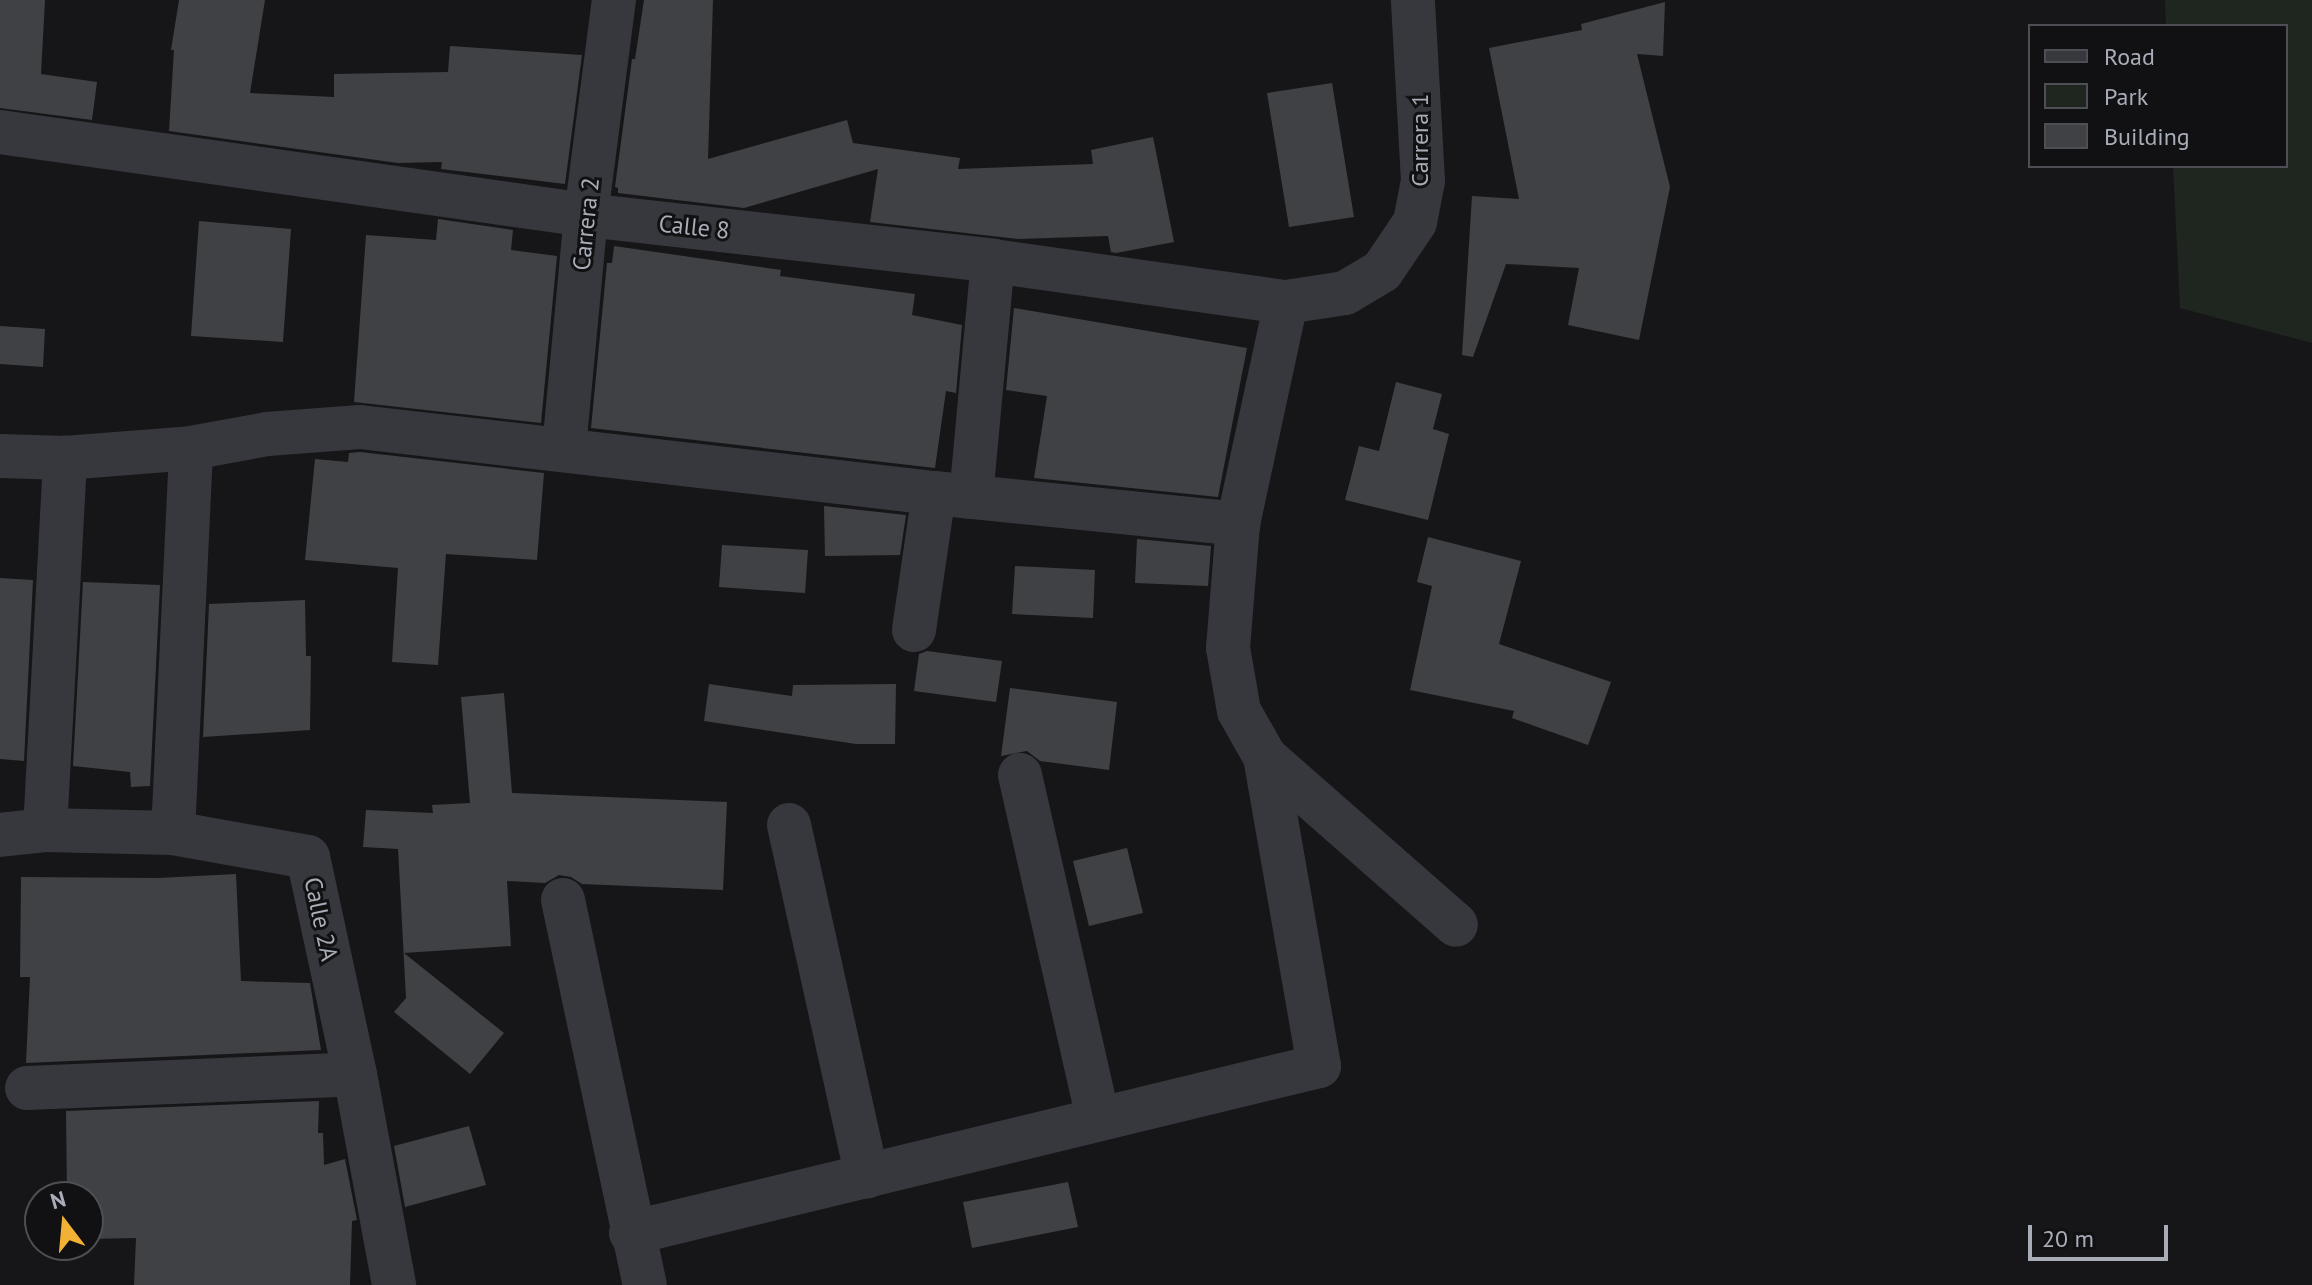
<!DOCTYPE html>
<html>
<head>
<meta charset="utf-8">
<style>
	body { margin:0 }
	#map { position:relative; width:2312px; height:1285px; overflow:hidden; background:#161618; font-family:"PT Sans",sans-serif }
	div>[style] { position:absolute }
	.green>* { inset:0; background:#1e261f }
	.building>* { inset:0; background:#404145 }
	.street>* { height:44px; margin:-22px; padding:0 22px; transform-origin:22px; border-radius:22px; background:#37383d }
	span { translate:-50% -50%; white-space:nowrap; text-align:center; line-height:1.15; -webkit-text-stroke:6px #111113; paint-order:stroke }
	.street-label { font-size:24px; color:#a8adb8 }
	.legend { position:absolute; left:2028px; top:24px; width:260px; height:144px; box-sizing:border-box; background:#111113; border:2px solid #4d4f55; margin:0; padding:10px 14px; list-style:none; font-size:24px; color:#a8adb8 }
	.legend li { display:flex; align-items:center; gap:16px; height:40px }
	.legend b { width:40px; border:2px solid #4d4f55 }
	.north { position:absolute; left:24px; top:1181px; width:80px; height:80px; box-sizing:border-box; background:#111113; border:2px solid #4d4f55; border-radius:50%; rotate:344deg; font-size:22px; font-weight:700; line-height:32px; text-align:center; color:#a8adb8 }
	.north::after { content:''; display:block; margin:auto; width:28px; height:36px; background:#f2b134; clip-path:polygon(50% 0,100% 100%,50% 72%,0 100%) }
	.scale { position:absolute; left:2028px; top:1225px; width:140px; height:36px; box-sizing:border-box; border:4px solid #a8adb8; border-top:0; padding-left:10px; font-size:24px; line-height:28px; white-space:nowrap; color:#a8adb8; -webkit-text-stroke:6px #111113; paint-order:stroke }
</style>
</head>
<body>
<div id="map">
	<div class="green">
		<div style="clip-path:polygon(2165px 0,2312px 0,2312px 343px,2180px 308px,2173px 166px,2286px 166px,2286px 26px,2166px 26px)"></div>
	</div>
	<div class="building">
		<div style="clip-path:polygon(0 0,45px 0,41px 74px,97px 82px,92px 120px,0 108px)"></div>
		<div style="clip-path:polygon(179px 0,265px 0,250px 93px,334px 97px,334px 74px,448px 72px,450px 46px,582px 55px,565px 184px,441px 169px,442px 162px,398px 163px,169px 131px,174px 50px,171px 50px)"></div>
		<div style="clip-path:polygon(644px 0,713px 0,708px 159px,847px 120px,853px 143px,960px 158px,958px 169px,1093px 164px,1091px 150px,1153px 137px,1174px 242px,1116px 253px,1111px 252px,1108px 236px,1019px 239px,870px 222px,878px 169px,744px 208px,618px 193px,618px 188px,615px 187px,632px 59px,635px 59px)"></div>
		<div style="clip-path:polygon(1665px 2px,1663px 56px,1637px 54px,1670px 187px,1639px 340px,1568px 325px,1579px 268px,1506px 264px,1473px 357px,1462px 355px,1472px 196px,1519px 199px,1489px 48px,1582px 30px,1581px 24px)"></div>
		<div style="clip-path:polygon(1332px 83px,1354px 217px,1289px 227px,1267px 93px)"></div>
		<div style="clip-path:polygon(438px 219px,513px 230px,511px 250px,557px 256px,541px 423px,354px 402px,366px 235px,436px 240px)"></div>
		<div style="clip-path:polygon(199px 221px,291px 229px,283px 342px,191px 336px)"></div>
		<div style="clip-path:polygon(614px 246px,781px 270px,780px 276px,915px 294px,912px 315px,962px 325px,956px 393px,946px 391px,935px 468px,591px 428px,607px 263px,612px 263px)"></div>
		<div style="clip-path:polygon(1014px 308px,1247px 348px,1218px 497px,1034px 478px,1047px 396px,1006px 390px)"></div>
		<div style="clip-path:polygon(0 326px,45px 329px,43px 367px,0 364px)"></div>
		<div style="clip-path:polygon(1396px 382px,1442px 394px,1433px 429px,1449px 434px,1428px 520px,1345px 500px,1359px 446px,1379px 451px)"></div>
		<div style="clip-path:polygon(360px 452px,544px 473px,537px 560px,446px 554px,438px 665px,392px 662px,398px 568px,305px 560px,315px 459px,348px 462px,349px 453px)"></div>
		<div style="clip-path:polygon(824px 506px,906px 515px,900px 555px,825px 556px)"></div>
		<div style="clip-path:polygon(1428px 537px,1521px 561px,1499px 644px,1611px 682px,1588px 745px,1512px 718px,1514px 711px,1410px 690px,1432px 586px,1417px 582px)"></div>
		<div style="clip-path:polygon(1137px 539px,1211px 546px,1208px 586px,1135px 583px)"></div>
		<div style="clip-path:polygon(722px 545px,808px 550px,805px 593px,719px 587px)"></div>
		<div style="clip-path:polygon(1015px 566px,1095px 570px,1093px 618px,1012px 614px)"></div>
		<div style="clip-path:polygon(0 578px,33px 580px,24px 761px,0 759px)"></div>
		<div style="clip-path:polygon(83px 582px,160px 585px,150px 786px,131px 787px,130px 772px,73px 766px)"></div>
		<div style="clip-path:polygon(305px 600px,306px 656px,311px 656px,310px 730px,203px 737px,209px 604px)"></div>
		<div style="clip-path:polygon(927px 651px,1002px 661px,996px 702px,914px 691px,919px 654px)"></div>
		<div style="clip-path:polygon(709px 684px,792px 696px,793px 685px,896px 684px,895px 744px,856px 744px,704px 721px)"></div>
		<div style="clip-path:polygon(1010px 688px,1117px 702px,1109px 770px,1040px 761px,1027px 751px,1001px 756px)"></div>
		<div style="clip-path:polygon(504px 693px,512px 793px,727px 802px,723px 890px,582px 884px,571px 877px,559px 875px,545px 883px,507px 881px,511px 946px,404px 953px,504px 1033px,470px 1074px,394px 1012px,406px 998px,398px 849px,363px 847px,366px 810px,433px 813px,432px 805px,470px 803px,461px 697px)"></div>
		<div style="clip-path:polygon(1127px 848px,1143px 913px,1089px 926px,1073px 861px)"></div>
		<div style="clip-path:polygon(236px 874px,241px 981px,310px 983px,321px 1050px,26px 1063px,30px 977px,20px 977px,21px 877px,158px 878px)"></div>
		<div style="clip-path:polygon(319px 1101px,318px 1133px,323px 1133px,324px 1165px,345px 1159px,357px 1220px,352px 1221px,350px 1285px,134px 1285px,136px 1238px,88px 1239px,88px 1197px,67px 1197px,66px 1111px)"></div>
		<div style="clip-path:polygon(469px 1126px,486px 1185px,405px 1207px,394px 1146px)"></div>
		<div style="clip-path:polygon(1068px 1182px,1078px 1227px,972px 1248px,963px 1202px)"></div>
	</div>
	<div class="street">
		<div style="left:0;top:132px;width:592px;rotate:8.06deg"></div>
		<div style="left:586px;top:215px;width:410px;rotate:6.4deg"></div>
		<div style="left:993px;top:261px;width:296px;rotate:8deg"></div>
		<div style="left:1286px;top:302px;width:60px;rotate:-8.7deg"></div>
		<div style="left:1345px;top:293px;width:43px;rotate:-30.7deg"></div>
		<div style="left:1382px;top:271px;width:59px;rotate:-56deg"></div>
		<div style="left:1415px;top:222px;width:42px;rotate:-79deg"></div>
		<div style="left:1423px;top:181px;width:181px;rotate:-93.2deg"></div>
		<div style="left:1286px;top:302px;width:227px;rotate:102.2deg"></div>
		<div style="left:1238px;top:524px;width:124px;rotate:94.6deg"></div>
		<div style="left:1228px;top:648px;width:64px;rotate:80.1deg"></div>
		<div style="left:1239px;top:711px;width:53px;rotate:60.5deg"></div>
		<div style="left:1265px;top:757px;width:254px;rotate:41.3deg"></div>
		<div style="left:564px;top:448px;width:234px;rotate:-84.6deg"></div>
		<div style="left:586px;top:215px;width:217px;rotate:-82.6deg"></div>
		<div style="left:0;top:456px;width:65px;rotate:1.8deg"></div>
		<div style="left:65px;top:458px;width:126px;rotate:-4.5deg"></div>
		<div style="left:191px;top:448px;width:77px;rotate:-10.4deg"></div>
		<div style="left:267px;top:434px;width:93px;rotate:-4.3deg"></div>
		<div style="left:360px;top:427px;width:578px;rotate:6.56deg"></div>
		<div style="left:934px;top:493px;width:306px;rotate:5.8deg"></div>
		<div style="left:971px;top:497px;width:237px;rotate:-84.7deg"></div>
		<div style="left:914px;top:630px;width:138px;rotate:-81.7deg"></div>
		<div style="left:1020px;top:775px;width:353px;rotate:77.2deg"></div>
		<div style="left:789px;top:825px;width:360px;rotate:77.5deg"></div>
		<div style="left:45px;top:830px;width:373px;rotate:-86.9deg"></div>
		<div style="left:173px;top:833px;width:385px;rotate:-87.3deg"></div>
		<div style="left:0;top:835px;width:45px;rotate:-6.3deg"></div>
		<div style="left:45px;top:830px;width:128px;rotate:1.3deg"></div>
		<div style="left:173px;top:833px;width:137px;rotate:10.1deg"></div>
		<div style="left:308px;top:857px;width:222px;rotate:77.8deg"></div>
		<div style="left:355px;top:1074px;width:215px;rotate:79.5deg"></div>
		<div style="left:563px;top:900px;width:394px;rotate:78deg"></div>
		<div style="left:27px;top:1088px;width:328px;rotate:-2.4deg"></div>
		<div style="left:631px;top:1233px;width:708px;rotate:-13.64deg"></div>
		<div style="left:1319px;top:1066px;width:314px;rotate:-99.9deg"></div>
	</div>
	<div class="street-label">
		<span style="left:1420px;top:140px;rotate:-90deg">Carrera 1</span>
		<span style="left:586px;top:224px;rotate:-84deg">Carrera 2</span>
		<span style="left:694px;top:227px;rotate:6deg">Calle 8</span>
		<span style="left:321px;top:919px;rotate:78deg">Calle 2A</span>
	</div>
	<ul class="legend">
	<li><b style="height:10px;background:#37383d"></b>Road</li>
	<li><b style="height:22px;background:#1e261f"></b>Park</li>
	<li><b style="height:22px;background:#404145"></b>Building</li>
	</ul>
	<div class="north">N</div>
	<div class="scale">20 m</div>
</div>
</body>
</html>
